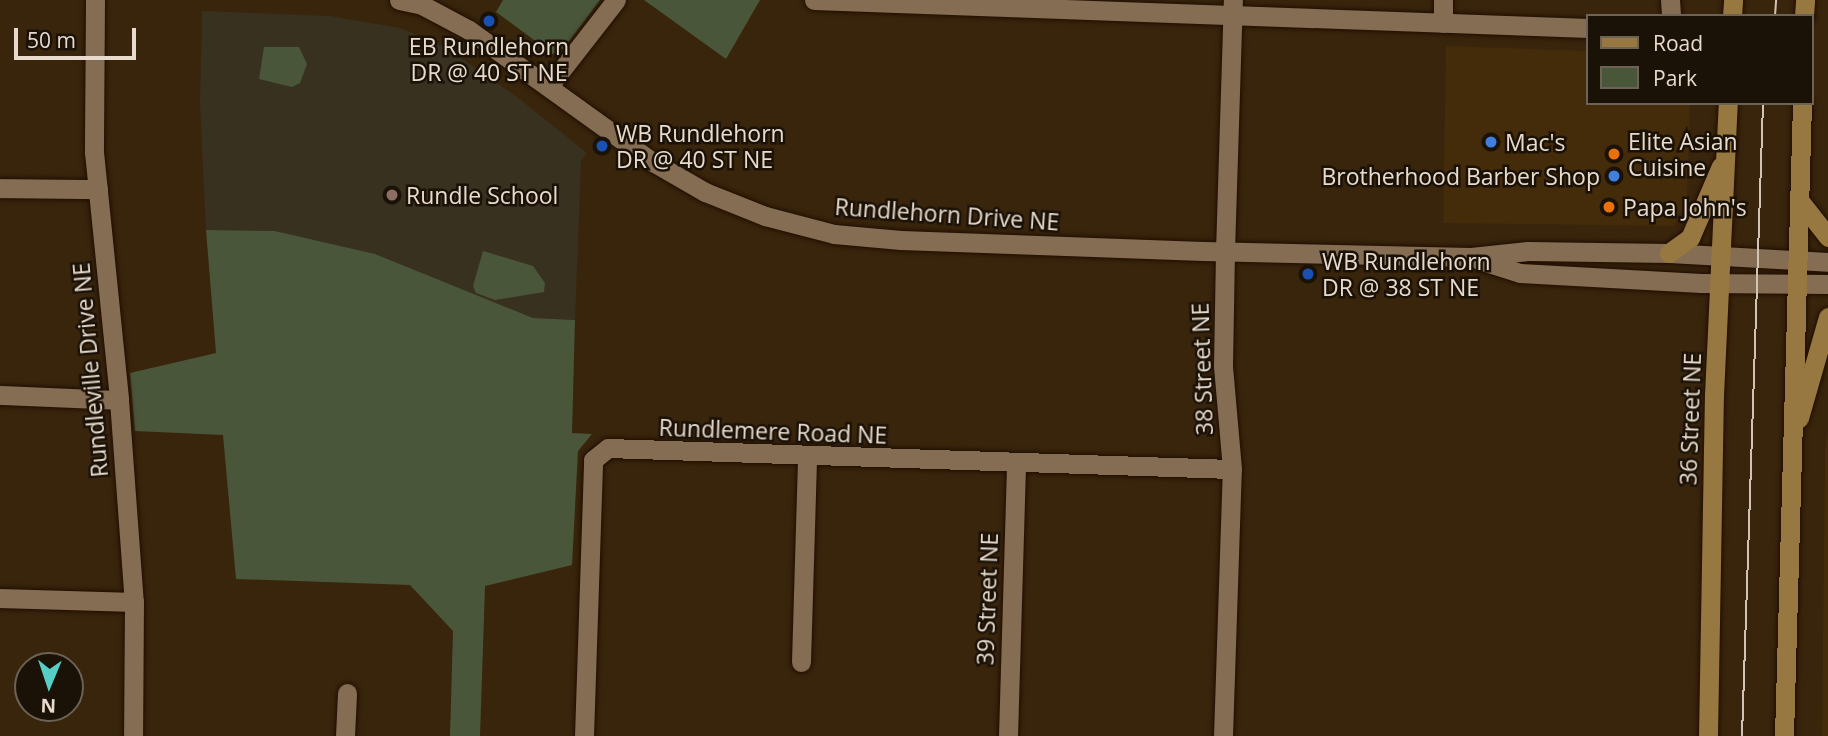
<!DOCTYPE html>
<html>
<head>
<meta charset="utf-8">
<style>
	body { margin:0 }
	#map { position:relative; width:1828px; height:736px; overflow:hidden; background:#39250c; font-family:"Open Sans",sans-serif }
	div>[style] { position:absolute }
	.built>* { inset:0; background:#442b0a }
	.education>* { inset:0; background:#383120 }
	.green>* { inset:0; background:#4a563a }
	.roads { filter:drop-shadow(0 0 2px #200e00) drop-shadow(0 0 2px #200e00) }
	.minor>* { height:19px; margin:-9.5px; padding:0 9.5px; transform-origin:9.5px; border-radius:9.5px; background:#856d53 }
	.tertiary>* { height:19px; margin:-9.5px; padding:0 9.5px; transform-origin:9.5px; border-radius:9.5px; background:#856d53 }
	.secondary>* { height:19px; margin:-9.5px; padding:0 9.5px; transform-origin:9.5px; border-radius:9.5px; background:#987841 }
	.tram>* { height:2px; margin:-1px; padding:0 1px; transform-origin:1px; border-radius:1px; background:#d2c4b4 }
	.dots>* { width:19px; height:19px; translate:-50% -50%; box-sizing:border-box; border:4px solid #1a1107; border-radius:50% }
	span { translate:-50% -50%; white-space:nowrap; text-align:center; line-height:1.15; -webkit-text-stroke:5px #1a1107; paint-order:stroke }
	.poi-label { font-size:23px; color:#e8dbcd }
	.left { translate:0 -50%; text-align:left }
	.right { translate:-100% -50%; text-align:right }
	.street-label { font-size:23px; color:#e8dbcd }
	.legend { position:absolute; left:1586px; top:14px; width:228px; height:91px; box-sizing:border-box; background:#1a1107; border:2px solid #6c6256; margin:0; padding:9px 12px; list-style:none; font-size:21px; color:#e8dbcd }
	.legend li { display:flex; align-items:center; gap:14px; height:35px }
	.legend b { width:35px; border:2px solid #6c6256 }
	.north { position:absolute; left:14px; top:652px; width:70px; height:70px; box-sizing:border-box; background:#1a1107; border:2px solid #6c6256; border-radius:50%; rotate:182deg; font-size:19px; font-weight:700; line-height:28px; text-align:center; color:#e8dbcd }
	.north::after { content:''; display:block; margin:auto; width:24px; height:32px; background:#55cec5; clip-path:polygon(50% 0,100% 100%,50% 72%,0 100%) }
	.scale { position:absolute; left:14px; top:28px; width:122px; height:32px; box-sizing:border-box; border:4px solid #e8dbcd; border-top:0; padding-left:9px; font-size:21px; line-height:24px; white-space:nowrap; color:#e8dbcd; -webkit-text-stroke:5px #1a1107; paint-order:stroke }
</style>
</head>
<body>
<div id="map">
	<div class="built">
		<div style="clip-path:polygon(1446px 46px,1588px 51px,1588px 103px,1690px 103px,1687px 199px,1674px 226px,1443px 223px)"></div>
		<div style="clip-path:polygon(1828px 430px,1828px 736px,1822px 736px,1825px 450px)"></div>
	</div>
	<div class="education">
		<div style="clip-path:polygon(202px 11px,330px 16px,400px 28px,445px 47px,517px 97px,587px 153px,581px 161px,575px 320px,533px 318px,375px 254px,275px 231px,206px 230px,200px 104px)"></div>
	</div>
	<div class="green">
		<div style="clip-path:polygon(503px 0,600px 0,564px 48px,553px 54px,496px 12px)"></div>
		<div style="clip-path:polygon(644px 0,760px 0,726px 59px)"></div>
		<div style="clip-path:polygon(264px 47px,299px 47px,307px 64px,300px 83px,292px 87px,259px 79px)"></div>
		<div style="clip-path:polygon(206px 230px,275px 231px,375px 254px,533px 318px,575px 320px,572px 433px,592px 434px,578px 451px,572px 565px,485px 586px,480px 736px,450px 736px,453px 631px,410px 585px,236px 579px,223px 435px,135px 431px,130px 373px,216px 353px)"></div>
		<div style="clip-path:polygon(483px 251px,533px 266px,545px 283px,544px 292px,495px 300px,476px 293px,473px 286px)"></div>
	</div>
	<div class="roads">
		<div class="minor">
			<div style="left:95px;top:0;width:152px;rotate:90.4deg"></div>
			<div style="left:94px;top:152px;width:249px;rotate:84.2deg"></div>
			<div style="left:119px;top:400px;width:203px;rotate:85.8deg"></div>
			<div style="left:134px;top:602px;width:134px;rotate:90.4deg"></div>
			<div style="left:814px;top:0;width:775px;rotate:2.07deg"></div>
			<div style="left:1670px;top:0;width:16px;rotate:86deg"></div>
			<div style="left:1443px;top:23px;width:23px;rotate:-90deg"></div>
			<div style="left:549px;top:86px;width:109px;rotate:-52.1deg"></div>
			<div style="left:0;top:188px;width:98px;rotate:0.6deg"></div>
			<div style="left:1225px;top:251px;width:251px;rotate:-88.2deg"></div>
			<div style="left:0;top:395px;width:119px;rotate:2.4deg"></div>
			<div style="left:0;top:598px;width:134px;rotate:1.7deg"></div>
			<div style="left:801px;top:662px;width:205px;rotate:-88.3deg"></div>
			<div style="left:345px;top:736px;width:43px;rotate:-87.3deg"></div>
			<div style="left:584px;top:736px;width:276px;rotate:-88.1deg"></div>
			<div style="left:593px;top:460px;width:19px;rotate:-39deg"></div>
			<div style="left:608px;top:448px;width:624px;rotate:1.93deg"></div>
			<div style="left:1008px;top:736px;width:272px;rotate:-88.3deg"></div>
		</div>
		<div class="tertiary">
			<div style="left:399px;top:0;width:24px;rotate:12deg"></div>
			<div style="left:422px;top:5px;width:53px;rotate:28deg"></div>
			<div style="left:469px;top:30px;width:226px;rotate:35.7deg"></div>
			<div style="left:653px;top:162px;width:60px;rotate:30deg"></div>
			<div style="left:705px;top:192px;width:65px;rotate:21.8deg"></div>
			<div style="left:765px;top:216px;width:71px;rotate:14.6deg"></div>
			<div style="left:834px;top:234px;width:67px;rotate:5.1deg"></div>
			<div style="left:901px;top:240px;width:302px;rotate:2.1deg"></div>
			<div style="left:1203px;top:251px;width:268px;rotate:1.3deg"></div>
			<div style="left:1471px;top:257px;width:57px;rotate:-6deg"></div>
			<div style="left:1528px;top:251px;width:141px;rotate:0.8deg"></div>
			<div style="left:1669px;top:253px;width:159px;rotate:3.2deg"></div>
			<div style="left:1479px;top:260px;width:43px;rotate:17.6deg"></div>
			<div style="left:1520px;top:273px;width:181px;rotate:3.2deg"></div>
			<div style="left:1701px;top:283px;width:127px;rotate:0.5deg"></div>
			<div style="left:1223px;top:736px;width:267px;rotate:-88.1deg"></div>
			<div style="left:1232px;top:469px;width:103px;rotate:-95deg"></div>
			<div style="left:1223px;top:366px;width:115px;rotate:-89deg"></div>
		</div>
		<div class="secondary">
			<div style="left:1732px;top:16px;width:16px;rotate:-86deg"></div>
			<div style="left:1804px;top:16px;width:16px;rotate:-86deg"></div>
			<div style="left:1799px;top:200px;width:47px;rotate:51.9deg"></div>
			<div style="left:1669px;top:253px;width:26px;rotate:-36deg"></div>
			<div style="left:1690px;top:238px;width:78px;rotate:-66.7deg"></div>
			<div style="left:1799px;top:418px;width:105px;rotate:-74deg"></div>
			<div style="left:1708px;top:736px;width:341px;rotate:-89deg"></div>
			<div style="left:1714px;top:395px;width:292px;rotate:-87.3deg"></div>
			<div style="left:1784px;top:736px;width:633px;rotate:-88.37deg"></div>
		</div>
	</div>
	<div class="tram">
		<div style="left:1775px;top:16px;width:16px;rotate:-86deg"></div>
		<div style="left:1742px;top:736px;width:633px;rotate:-88.1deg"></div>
	</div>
	<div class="dots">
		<div style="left:489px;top:21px;background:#1a4fb4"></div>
		<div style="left:1491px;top:142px;background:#3f7fe0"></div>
		<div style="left:602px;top:146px;background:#1a4fb4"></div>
		<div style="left:1614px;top:154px;background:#e8710a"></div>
		<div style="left:1614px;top:176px;background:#3f7fe0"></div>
		<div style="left:392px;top:195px;background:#8d6e63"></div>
		<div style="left:1609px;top:207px;background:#e8710a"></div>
		<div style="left:1308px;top:274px;background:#1a4fb4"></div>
	</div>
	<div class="poi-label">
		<span style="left:489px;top:59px">EB Rundlehorn<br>DR @ 40 ST NE</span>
		<span class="left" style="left:616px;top:146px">WB Rundlehorn<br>DR @ 40 ST NE</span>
		<span class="left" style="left:1628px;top:154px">Elite Asian<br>Cuisine</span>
		<span class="left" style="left:1505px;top:142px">Mac's</span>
		<span class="right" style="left:1600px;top:176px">Brotherhood Barber Shop</span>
		<span class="left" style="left:406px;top:195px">Rundle School</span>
		<span class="left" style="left:1623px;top:207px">Papa John's</span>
		<span class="left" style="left:1322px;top:274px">WB Rundlehorn<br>DR @ 38 ST NE</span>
	</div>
	<div class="street-label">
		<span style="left:947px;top:214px;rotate:4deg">Rundlehorn Drive NE</span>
		<span style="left:1202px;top:369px;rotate:-92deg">38 Street NE</span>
		<span style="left:90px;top:370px;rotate:-95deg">Rundleville Drive NE</span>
		<span style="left:1690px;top:419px;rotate:-88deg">36 Street NE</span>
		<span style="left:773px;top:431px;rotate:2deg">Rundlemere Road NE</span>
		<span style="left:987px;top:599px;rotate:-88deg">39 Street NE</span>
	</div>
	<ul class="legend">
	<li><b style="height:9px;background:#987841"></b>Road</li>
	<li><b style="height:19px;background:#4a563a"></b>Park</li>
	</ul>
	<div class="north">N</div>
	<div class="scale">50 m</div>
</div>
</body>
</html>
